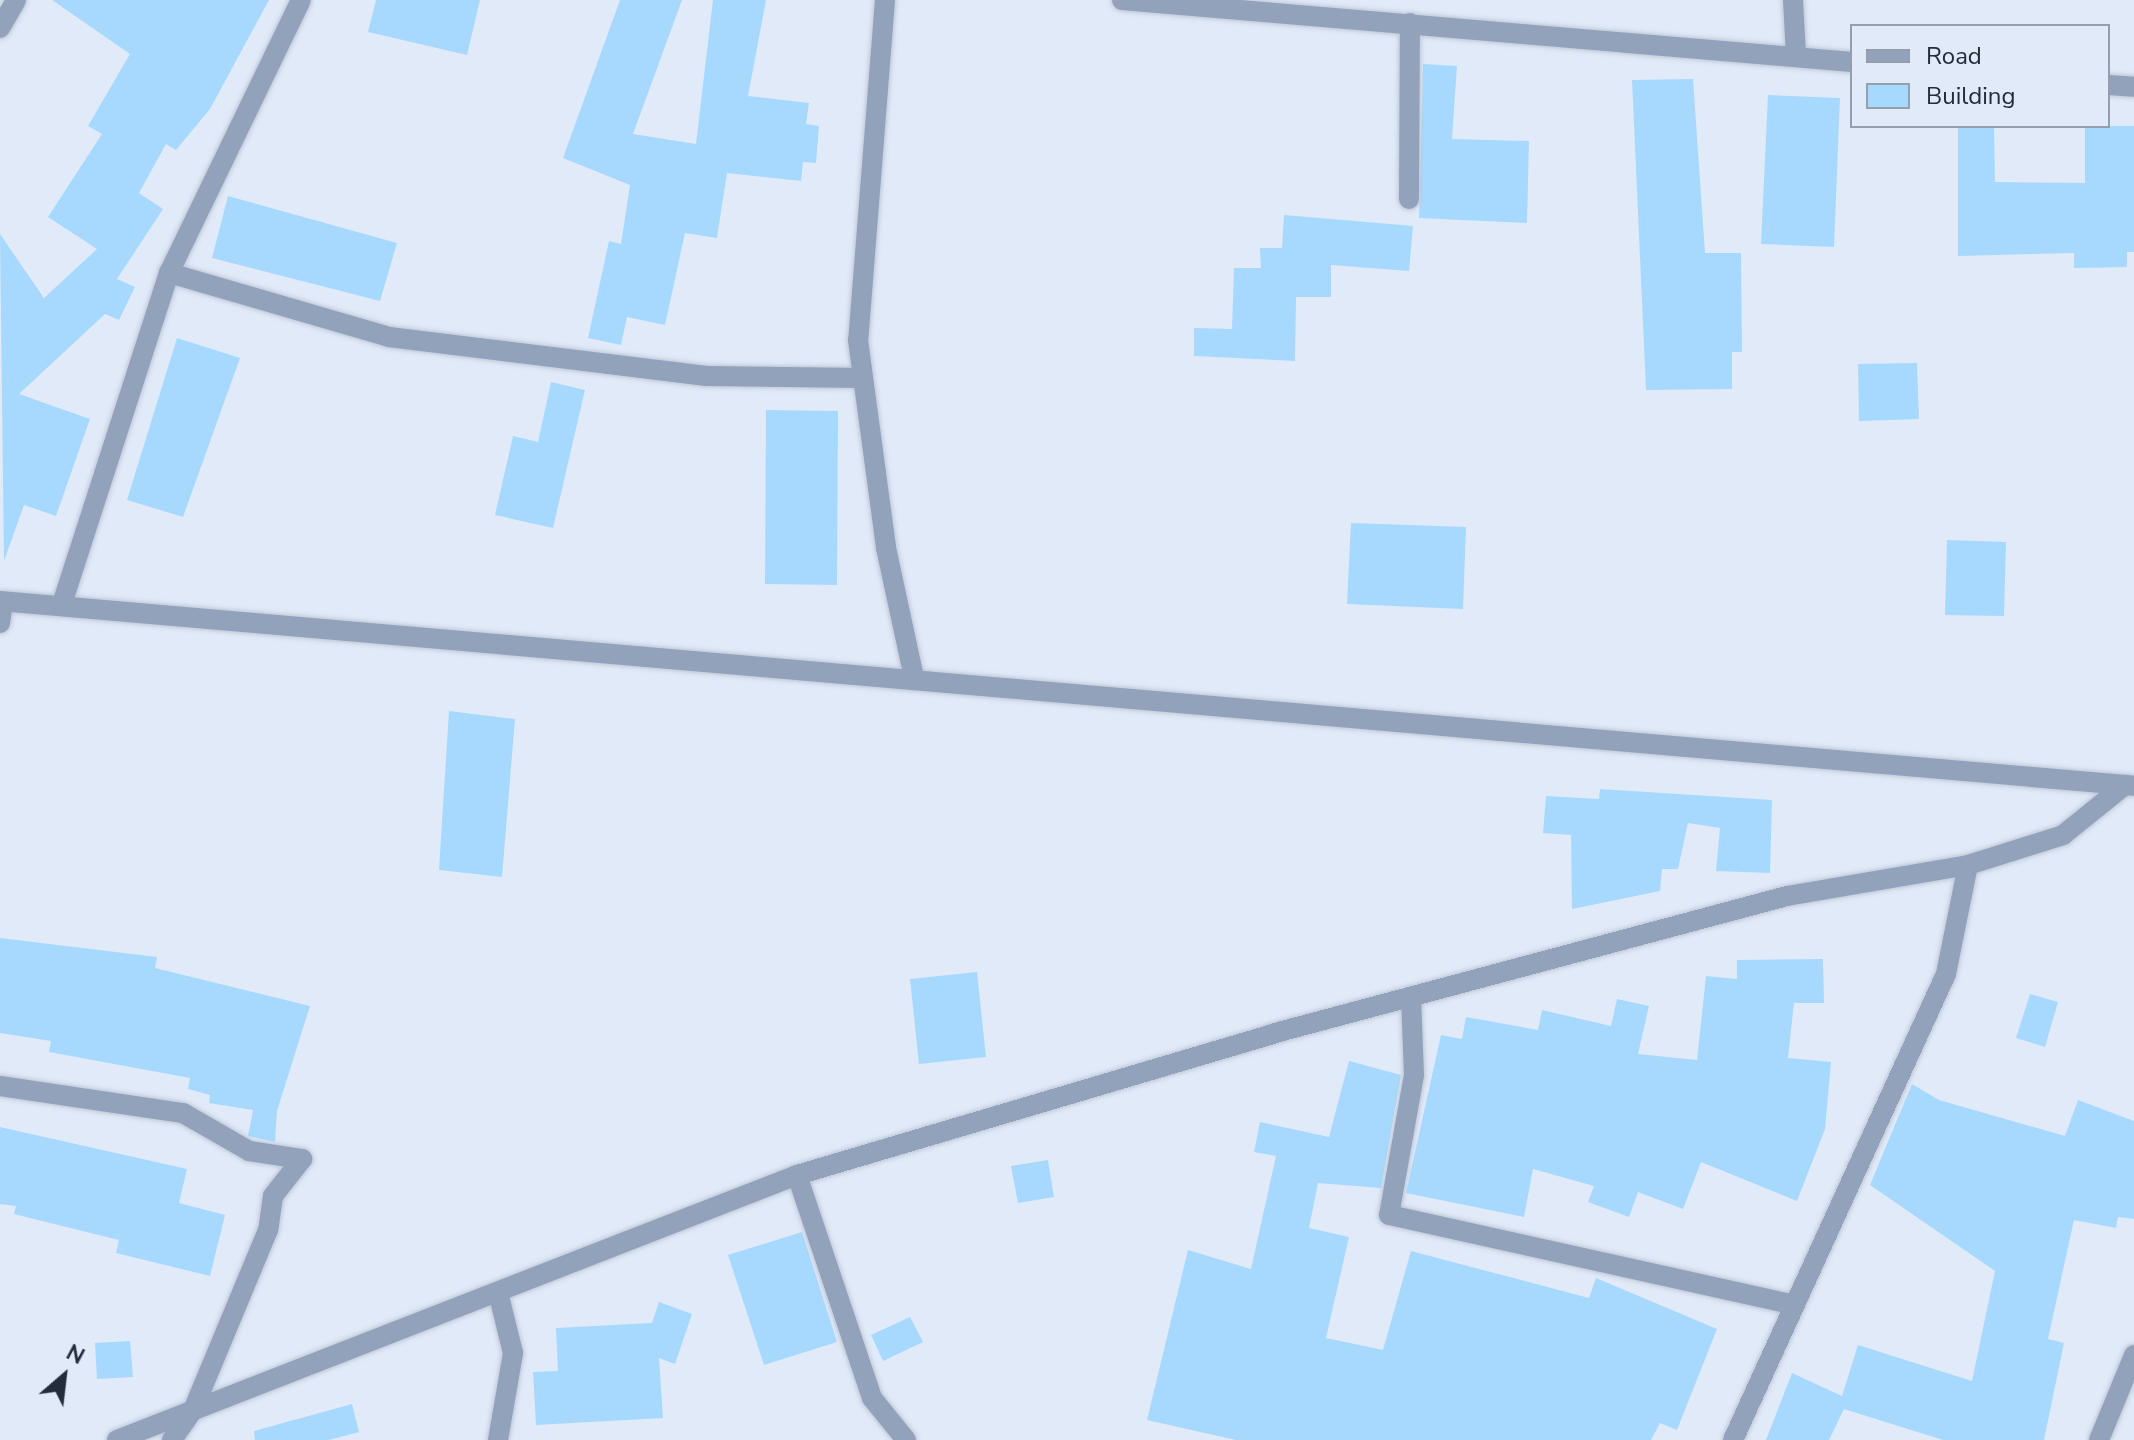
<!DOCTYPE html>
<html>
<head>
<meta charset="utf-8">
<style>
	body { margin:0 }
	#map { position:relative; width:2134px; height:1440px; overflow:hidden; background:#e1eaf9; font-family:"Nunito Sans",sans-serif }
	div>[style] { position:absolute }
	.building>* { inset:0; background:#a7d9fe }
	.roads { filter:drop-shadow(0 0 2px #bfc8d7) drop-shadow(0 0 2px #bfc8d7) }
	.minor>* { height:20px; margin:-10px; padding:0 10px; transform-origin:10px; border-radius:10px; background:#92a2bb }
	span { translate:-50% -50%; white-space:nowrap; text-align:center; line-height:1.15; -webkit-text-stroke:7px #e1eaf9; paint-order:stroke }
	.legend { position:absolute; left:1850px; top:24px; width:260px; height:104px; box-sizing:border-box; background:#e1eaf9; border:2px solid #959ead; margin:0; padding:10px 14px; list-style:none; font-size:24px; color:#232c3a }
	.legend li { display:flex; align-items:center; gap:16px; height:40px }
	.legend b { width:40px; border:2px solid #959ead }
	.north { position:absolute; left:24px; top:1336px; width:80px; height:80px; -webkit-text-stroke:6px #e1eaf9; paint-order:stroke; rotate:28deg; font-size:22px; font-weight:700; line-height:32px; text-align:center; color:#232c3a }
	.north::after { content:''; display:block; margin:auto; width:28px; height:36px; background:#232c3a; clip-path:polygon(50% 0,100% 100%,50% 72%,0 100%) }
</style>
</head>
<body>
<div id="map">
	<div class="building">
		<div style="clip-path:polygon(52px 0,269px 0,210px 109px,176px 150px,166px 144px,139px 193px,163px 209px,117px 279px,135px 287px,119px 320px,105px 314px,19px 394px,90px 419px,56px 516px,24px 505px,4px 561px,0 234px,44px 298px,97px 249px,48px 217px,102px 134px,88px 126px,130px 54px)"></div>
		<div style="clip-path:polygon(376px 0,480px 0,467px 55px,368px 32px)"></div>
		<div style="clip-path:polygon(620px 0,682px 0,633px 134px,696px 144px,713px 0,766px 0,748px 96px,809px 103px,806px 124px,819px 126px,816px 163px,803px 162px,801px 181px,727px 173px,717px 238px,685px 233px,665px 325px,627px 317px,621px 345px,588px 338px,609px 241px,621px 244px,630px 185px,563px 158px)"></div>
		<div style="clip-path:polygon(1423px 64px,1457px 66px,1452px 139px,1529px 141px,1527px 223px,1419px 218px)"></div>
		<div style="clip-path:polygon(1693px 79px,1705px 253px,1741px 253px,1742px 352px,1732px 352px,1732px 389px,1646px 390px,1632px 80px)"></div>
		<div style="clip-path:polygon(1768px 95px,1840px 98px,1834px 247px,1761px 244px)"></div>
		<div style="clip-path:polygon(1958px 126px,1994px 126px,1995px 182px,2085px 183px,2085px 126px,2134px 126px,2134px 252px,2127px 252px,2127px 267px,2074px 268px,2074px 253px,1958px 256px)"></div>
		<div style="clip-path:polygon(228px 196px,397px 243px,380px 301px,212px 258px)"></div>
		<div style="clip-path:polygon(1284px 215px,1413px 226px,1409px 271px,1331px 265px,1331px 297px,1296px 297px,1295px 361px,1194px 356px,1194px 328px,1232px 329px,1234px 268px,1261px 268px,1260px 248px,1282px 248px)"></div>
		<div style="clip-path:polygon(177px 338px,240px 358px,183px 517px,127px 500px)"></div>
		<div style="clip-path:polygon(1917px 363px,1919px 419px,1859px 421px,1858px 364px)"></div>
		<div style="clip-path:polygon(551px 382px,585px 390px,553px 528px,495px 515px,513px 436px,538px 442px)"></div>
		<div style="clip-path:polygon(766px 410px,838px 411px,837px 585px,765px 584px)"></div>
		<div style="clip-path:polygon(1351px 523px,1466px 527px,1463px 609px,1347px 604px)"></div>
		<div style="clip-path:polygon(1947px 540px,2006px 542px,2004px 616px,1945px 615px)"></div>
		<div style="clip-path:polygon(449px 711px,515px 719px,502px 877px,439px 870px)"></div>
		<div style="clip-path:polygon(1600px 789px,1772px 800px,1770px 873px,1716px 871px,1720px 828px,1688px 823px,1678px 869px,1662px 869px,1660px 891px,1572px 909px,1571px 835px,1543px 833px,1546px 796px,1599px 799px)"></div>
		<div style="clip-path:polygon(0 938px,157px 957px,155px 968px,310px 1006px,277px 1111px,275px 1142px,248px 1136px,253px 1110px,209px 1103px,210px 1095px,188px 1089px,190px 1078px,49px 1052px,51px 1041px,0 1033px)"></div>
		<div style="clip-path:polygon(1823px 959px,1824px 1003px,1794px 1003px,1788px 1058px,1831px 1062px,1825px 1129px,1797px 1201px,1701px 1162px,1683px 1209px,1638px 1192px,1629px 1217px,1588px 1202px,1594px 1186px,1533px 1169px,1524px 1217px,1406px 1193px,1441px 1035px,1462px 1039px,1466px 1017px,1538px 1030px,1542px 1010px,1611px 1026px,1617px 999px,1649px 1006px,1638px 1054px,1697px 1060px,1706px 976px,1737px 979px,1737px 960px)"></div>
		<div style="clip-path:polygon(977px 972px,986px 1057px,919px 1064px,910px 979px)"></div>
		<div style="clip-path:polygon(2030px 994px,2058px 1002px,2045px 1047px,2016px 1038px)"></div>
		<div style="clip-path:polygon(1349px 1061px,1401px 1075px,1381px 1188px,1318px 1183px,1309px 1228px,1349px 1237px,1326px 1338px,1383px 1350px,1411px 1251px,1589px 1298px,1596px 1278px,1717px 1329px,1677px 1430px,1660px 1423px,1651px 1440px,1236px 1440px,1147px 1420px,1188px 1250px,1251px 1269px,1276px 1156px,1254px 1152px,1260px 1122px,1329px 1137px)"></div>
		<div style="clip-path:polygon(1912px 1084px,1939px 1100px,2065px 1136px,2078px 1100px,2134px 1121px,2134px 1219px,2118px 1217px,2116px 1228px,2074px 1220px,2048px 1339px,2064px 1343px,2044px 1440px,1943px 1440px,1844px 1409px,1829px 1440px,1766px 1440px,1792px 1373px,1842px 1396px,1858px 1345px,1972px 1381px,1995px 1271px,1870px 1185px)"></div>
		<div style="clip-path:polygon(0 1127px,187px 1169px,179px 1203px,225px 1215px,210px 1276px,116px 1253px,119px 1240px,14px 1214px,16px 1206px,0 1204px)"></div>
		<div style="clip-path:polygon(1048px 1160px,1054px 1197px,1018px 1203px,1011px 1166px)"></div>
		<div style="clip-path:polygon(802px 1232px,837px 1342px,764px 1365px,728px 1255px)"></div>
		<div style="clip-path:polygon(659px 1302px,692px 1314px,675px 1364px,659px 1358px,663px 1418px,536px 1425px,533px 1372px,558px 1371px,556px 1328px,652px 1323px)"></div>
		<div style="clip-path:polygon(910px 1317px,923px 1342px,883px 1361px,871px 1335px)"></div>
		<div style="clip-path:polygon(130px 1341px,133px 1377px,97px 1379px,95px 1343px)"></div>
		<div style="clip-path:polygon(352px 1404px,359px 1432px,329px 1440px,255px 1440px,254px 1431px)"></div>
	</div>
	<div class="roads">
		<div class="minor">
			<div style="left:885px;top:0;width:341px;rotate:94.5deg"></div>
			<div style="left:858px;top:340px;width:210px;rotate:82.3deg"></div>
			<div style="left:886px;top:548px;width:133px;rotate:77.8deg"></div>
			<div style="left:1122px;top:0;width:733px;rotate:4.85deg"></div>
			<div style="left:1793px;top:0;width:56px;rotate:86.9deg"></div>
			<div style="left:0;top:28px;width:32px;rotate:-60deg"></div>
			<div style="left:2108px;top:85px;width:26px;rotate:4deg"></div>
			<div style="left:1409px;top:199px;width:176px;rotate:-89.7deg"></div>
			<div style="left:169px;top:273px;width:229px;rotate:16.2deg"></div>
			<div style="left:389px;top:337px;width:320px;rotate:7deg"></div>
			<div style="left:707px;top:376px;width:156px;rotate:0.7deg"></div>
			<div style="left:0;top:601px;width:2142px;rotate:4.95deg"></div>
			<div style="left:62px;top:604px;width:348px;rotate:-72.1deg"></div>
			<div style="left:169px;top:273px;width:303px;rotate:-64.2deg"></div>
			<div style="left:0;top:623px;width:21px;rotate:-82deg"></div>
			<div style="left:1411px;top:997px;width:78px;rotate:87.8deg"></div>
			<div style="left:1414px;top:1075px;width:142px;rotate:100.1deg"></div>
			<div style="left:1389px;top:1215px;width:413px;rotate:12.5deg"></div>
			<div style="left:0;top:1086px;width:185px;rotate:8.4deg"></div>
			<div style="left:183px;top:1113px;width:76px;rotate:29.9deg"></div>
			<div style="left:249px;top:1151px;width:54px;rotate:8.6deg"></div>
			<div style="left:302px;top:1159px;width:47px;rotate:128.1deg"></div>
			<div style="left:273px;top:1196px;width:34px;rotate:98deg"></div>
			<div style="left:268px;top:1230px;width:195px;rotate:112.6deg"></div>
			<div style="left:193px;top:1410px;width:37px;rotate:125deg"></div>
			<div style="left:797px;top:1175px;width:235px;rotate:71.4deg"></div>
			<div style="left:872px;top:1398px;width:54px;rotate:51deg"></div>
			<div style="left:117px;top:1440px;width:730px;rotate:-21.29deg"></div>
			<div style="left:797px;top:1175px;width:499px;rotate:-16.5deg"></div>
			<div style="left:1275px;top:1033px;width:530px;rotate:-14.98deg"></div>
			<div style="left:1787px;top:896px;width:184px;rotate:-9.7deg"></div>
			<div style="left:1968px;top:865px;width:100px;rotate:-17.5deg"></div>
			<div style="left:2063px;top:835px;width:80px;rotate:-38.9deg"></div>
			<div style="left:498px;top:1440px;width:88px;rotate:-80.2deg"></div>
			<div style="left:513px;top:1353px;width:63px;rotate:-103.8deg"></div>
			<div style="left:1733px;top:1440px;width:512px;rotate:-65.44deg"></div>
			<div style="left:1946px;top:974px;width:111px;rotate:-78.6deg"></div>
			<div style="left:2099px;top:1440px;width:92px;rotate:-67.6deg"></div>
		</div>
	</div>
	<ul class="legend">
	<li><b style="height:10px;background:#92a2bb"></b>Road</li>
	<li><b style="height:22px;background:#a7d9fe"></b>Building</li>
	</ul>
	<div class="north">N</div>
</div>
</body>
</html>
